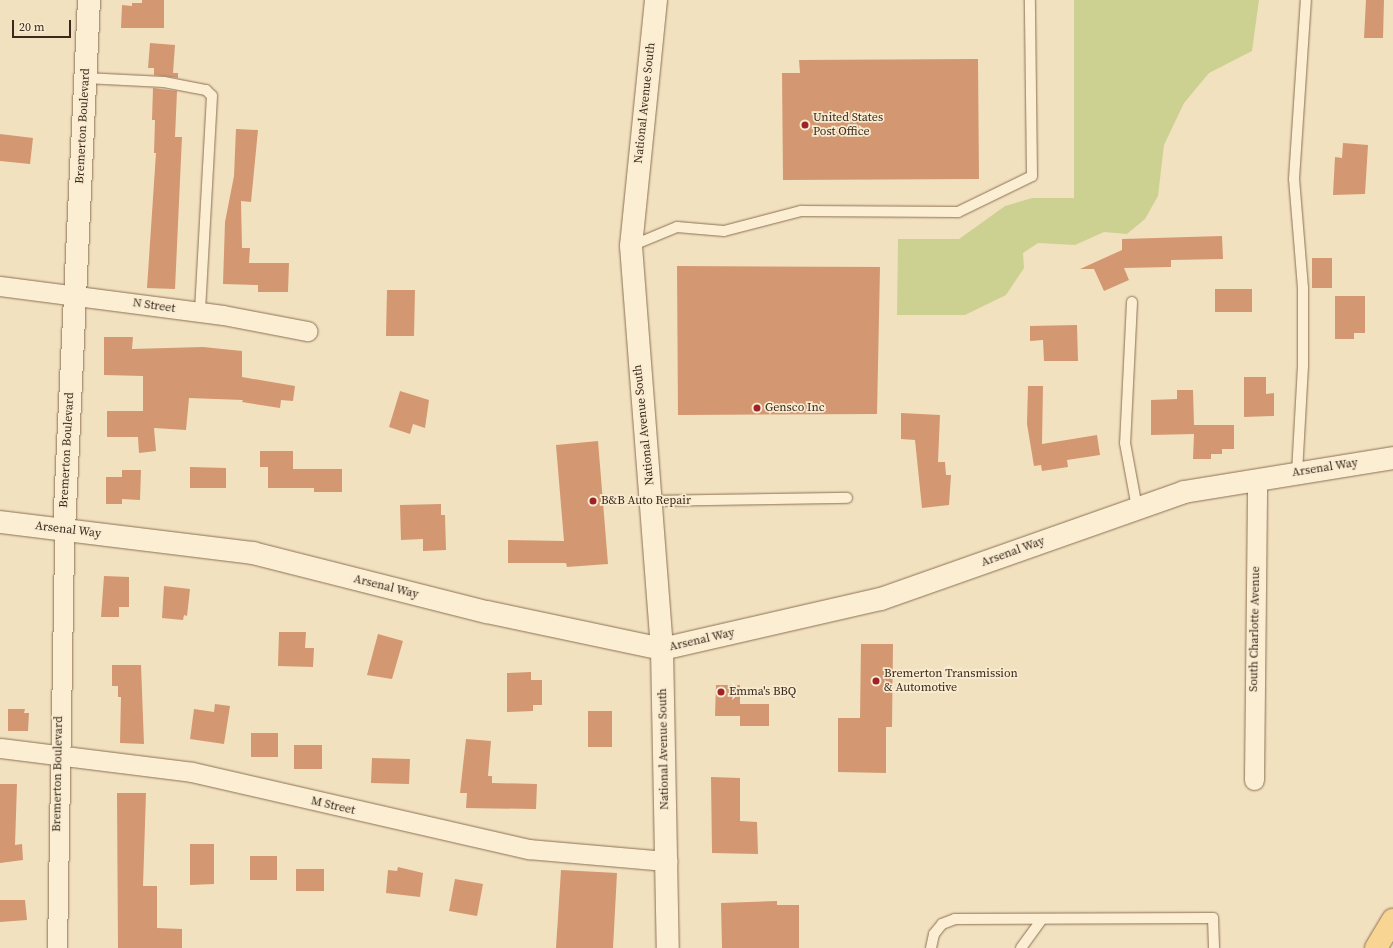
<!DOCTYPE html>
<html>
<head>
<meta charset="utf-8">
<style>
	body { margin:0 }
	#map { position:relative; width:1393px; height:948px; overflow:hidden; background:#f2e1bf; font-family:"Source Serif 4",serif }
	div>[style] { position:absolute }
	.green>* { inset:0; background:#ccd192 }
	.building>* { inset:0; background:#d39772 }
	.roads { filter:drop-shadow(0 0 1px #8c7156) drop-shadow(0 0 1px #8c7156) }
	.lane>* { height:10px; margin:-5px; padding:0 5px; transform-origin:5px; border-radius:5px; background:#fceed3 }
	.street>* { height:19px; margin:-9.5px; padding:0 9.5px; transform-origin:9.5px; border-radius:9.5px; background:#fceed3 }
	.secondary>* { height:22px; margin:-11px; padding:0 11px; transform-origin:11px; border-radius:11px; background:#fceed3 }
	.primary>* { height:22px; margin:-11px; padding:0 11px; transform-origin:11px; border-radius:11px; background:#f9d593 }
	.dots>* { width:11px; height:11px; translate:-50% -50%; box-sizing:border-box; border:2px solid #f8ebd0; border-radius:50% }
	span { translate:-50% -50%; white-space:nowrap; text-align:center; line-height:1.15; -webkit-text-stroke:3.5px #f8ebd0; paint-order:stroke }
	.street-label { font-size:12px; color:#3a291c }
	.poi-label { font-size:12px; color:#3a291c }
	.left { translate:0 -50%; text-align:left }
	.scale { position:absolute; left:12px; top:20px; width:59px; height:18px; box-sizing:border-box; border:2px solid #3a291c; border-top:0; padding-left:5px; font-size:12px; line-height:14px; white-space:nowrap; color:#3a291c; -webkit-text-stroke:3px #f8ebd0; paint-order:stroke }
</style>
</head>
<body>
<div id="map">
	<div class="green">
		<div style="clip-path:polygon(1074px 0,1259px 0,1252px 51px,1209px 73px,1184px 103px,1164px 145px,1158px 196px,1145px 219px,1127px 234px,1104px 232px,1075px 245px,1038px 243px,1023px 253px,1024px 268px,1006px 295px,965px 315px,897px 315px,898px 239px,959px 239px,1005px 206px,1032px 198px,1074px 198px)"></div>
	</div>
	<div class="building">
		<div style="clip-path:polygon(142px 0,164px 0,164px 28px,121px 28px,122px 5px,132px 6px,132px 3px,142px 3px)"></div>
		<div style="clip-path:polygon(1366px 0,1384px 0,1383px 38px,1364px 38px)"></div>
		<div style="clip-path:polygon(150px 43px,175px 45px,173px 73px,178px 73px,178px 78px,154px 75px,154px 68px,148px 68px)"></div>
		<div style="clip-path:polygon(978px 59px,979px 179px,783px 180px,782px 73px,800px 73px,799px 60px)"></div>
		<div style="clip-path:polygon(153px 88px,177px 91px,175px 137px,182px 137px,175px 289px,147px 288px,156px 153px,154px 153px,155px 120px,152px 120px)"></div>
		<div style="clip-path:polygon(236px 129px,258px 130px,251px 202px,241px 201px,242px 248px,250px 248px,249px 263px,289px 263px,288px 292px,258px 292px,258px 285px,223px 284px,225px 222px,234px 176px)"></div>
		<div style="clip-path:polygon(0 134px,33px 138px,30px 164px,0 161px)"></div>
		<div style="clip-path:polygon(1343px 143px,1368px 145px,1365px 194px,1333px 195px,1335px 157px,1342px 158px)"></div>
		<div style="clip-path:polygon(1222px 236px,1223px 259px,1171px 260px,1171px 267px,1124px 268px,1129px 280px,1104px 291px,1094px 269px,1080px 269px,1122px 250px,1122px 239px)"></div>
		<div style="clip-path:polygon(1312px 258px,1332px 258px,1332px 288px,1312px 288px)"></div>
		<div style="clip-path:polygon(677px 266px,880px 267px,877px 414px,678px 415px)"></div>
		<div style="clip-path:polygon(1215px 289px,1252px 289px,1252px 312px,1215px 312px)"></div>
		<div style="clip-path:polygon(387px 290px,415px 290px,414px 336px,386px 336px)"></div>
		<div style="clip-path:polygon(1335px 296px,1365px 296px,1365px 333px,1354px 333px,1354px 339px,1335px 339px)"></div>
		<div style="clip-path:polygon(1077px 325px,1078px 361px,1044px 361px,1043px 340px,1030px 341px,1030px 326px)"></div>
		<div style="clip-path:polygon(104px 337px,133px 337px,132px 349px,203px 347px,242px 351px,242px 377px,295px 386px,293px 401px,281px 400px,280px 408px,242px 402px,243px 400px,189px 398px,186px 430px,154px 428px,156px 451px,139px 453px,138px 437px,107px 437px,107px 411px,143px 411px,143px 376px,104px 375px)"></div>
		<div style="clip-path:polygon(1244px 377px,1266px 377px,1266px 394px,1274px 393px,1274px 416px,1244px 417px)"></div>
		<div style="clip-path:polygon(1028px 386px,1043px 386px,1042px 444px,1097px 435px,1100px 455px,1067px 460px,1068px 467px,1042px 471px,1041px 465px,1034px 466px,1027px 424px)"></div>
		<div style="clip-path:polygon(1177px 390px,1193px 390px,1194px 425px,1234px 425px,1234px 449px,1222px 449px,1222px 454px,1211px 454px,1211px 459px,1193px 459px,1194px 434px,1151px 435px,1151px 400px,1177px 399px)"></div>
		<div style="clip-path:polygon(400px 391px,429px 400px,425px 428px,413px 424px,410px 434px,389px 427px)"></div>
		<div style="clip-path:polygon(901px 413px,940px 415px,938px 462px,945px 462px,946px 475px,951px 475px,949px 505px,922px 508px,915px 440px,901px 439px)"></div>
		<div style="clip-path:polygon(598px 441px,608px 564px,567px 567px,566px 563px,508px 563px,508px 540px,564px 541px,556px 445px)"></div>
		<div style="clip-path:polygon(260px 451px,293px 451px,293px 469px,342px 469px,342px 492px,314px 492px,314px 488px,268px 488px,268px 467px,260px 467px)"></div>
		<div style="clip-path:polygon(190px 467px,226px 468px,226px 488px,190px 488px)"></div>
		<div style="clip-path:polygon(122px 470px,141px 470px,140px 500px,122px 499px,122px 504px,106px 504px,106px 477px,122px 477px)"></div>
		<div style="clip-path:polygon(441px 504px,441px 515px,445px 515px,446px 550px,423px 551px,423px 539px,401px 540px,400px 505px)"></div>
		<div style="clip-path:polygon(104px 576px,129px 577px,129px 607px,119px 607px,119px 617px,101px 617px)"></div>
		<div style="clip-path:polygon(164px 586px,190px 589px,187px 616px,184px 615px,183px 620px,162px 618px)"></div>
		<div style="clip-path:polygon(279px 632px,306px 632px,305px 648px,314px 648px,313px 667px,278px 666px)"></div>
		<div style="clip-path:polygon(378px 634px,403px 641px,392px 679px,367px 675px)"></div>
		<div style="clip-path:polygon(861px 644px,893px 644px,892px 727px,886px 727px,886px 773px,838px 772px,838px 718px,860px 718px)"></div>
		<div style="clip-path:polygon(112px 665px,141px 665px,144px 744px,120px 743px,121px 697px,118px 697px,118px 686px,112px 686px)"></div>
		<div style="clip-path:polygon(531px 672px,531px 680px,542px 680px,542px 705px,533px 705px,533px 711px,507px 712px,507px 673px)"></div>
		<div style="clip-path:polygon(716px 685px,740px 685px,740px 716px,715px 716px)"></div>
		<div style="clip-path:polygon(215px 704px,230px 706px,224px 744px,190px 739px,194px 709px,214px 712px)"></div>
		<div style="clip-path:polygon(740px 704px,769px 704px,769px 726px,740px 726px)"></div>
		<div style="clip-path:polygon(8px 709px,25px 709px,24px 713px,29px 713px,28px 731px,8px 731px)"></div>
		<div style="clip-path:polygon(588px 711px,612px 711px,612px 747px,588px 747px)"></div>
		<div style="clip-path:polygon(251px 733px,278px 733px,278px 757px,251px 757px)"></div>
		<div style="clip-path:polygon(466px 739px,491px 741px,488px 776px,492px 776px,492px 783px,537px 784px,536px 809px,466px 808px,467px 793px,460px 793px)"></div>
		<div style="clip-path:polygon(294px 745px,322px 745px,322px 769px,294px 769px)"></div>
		<div style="clip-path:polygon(372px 758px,410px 759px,409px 784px,371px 783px)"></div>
		<div style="clip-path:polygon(711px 777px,740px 778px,740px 821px,757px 822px,758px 854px,712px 853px)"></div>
		<div style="clip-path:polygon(0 784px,17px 784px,15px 845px,22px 844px,23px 860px,0 863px)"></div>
		<div style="clip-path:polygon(117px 793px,146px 793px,143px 886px,157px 886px,157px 928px,182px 929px,182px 948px,118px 948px)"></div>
		<div style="clip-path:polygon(190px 844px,214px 844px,214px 884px,190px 885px)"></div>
		<div style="clip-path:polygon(250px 856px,277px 856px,277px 880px,250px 880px)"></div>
		<div style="clip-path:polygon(398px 867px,423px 873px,420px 897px,386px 893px,388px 870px,397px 871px)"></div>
		<div style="clip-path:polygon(296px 869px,324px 869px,324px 891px,296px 891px)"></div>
		<div style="clip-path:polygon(561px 870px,617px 873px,613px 948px,556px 948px)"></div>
		<div style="clip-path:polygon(455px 879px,483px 884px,477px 916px,449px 911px)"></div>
		<div style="clip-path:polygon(0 900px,25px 900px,27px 920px,0 922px)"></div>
		<div style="clip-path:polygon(777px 901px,777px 905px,799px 905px,799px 948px,722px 948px,721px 903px)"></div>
	</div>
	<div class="roads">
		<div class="lane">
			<div style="left:85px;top:78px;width:79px;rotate:2.9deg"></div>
			<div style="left:164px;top:82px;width:43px;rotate:10.8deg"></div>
			<div style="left:206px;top:90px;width:8px;rotate:45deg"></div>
			<div style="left:212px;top:96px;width:216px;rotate:93.2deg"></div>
			<div style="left:631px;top:246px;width:50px;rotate:-22.4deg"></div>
			<div style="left:677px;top:227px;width:47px;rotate:4.9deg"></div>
			<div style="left:724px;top:231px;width:80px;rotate:-14.6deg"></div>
			<div style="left:801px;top:211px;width:157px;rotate:0.4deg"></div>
			<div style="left:958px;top:212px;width:82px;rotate:-25.9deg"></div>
			<div style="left:1032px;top:176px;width:176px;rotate:-90.7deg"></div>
			<div style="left:1132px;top:302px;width:141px;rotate:92.8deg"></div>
			<div style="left:1125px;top:443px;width:66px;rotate:79.5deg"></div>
			<div style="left:1297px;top:473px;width:107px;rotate:-86.8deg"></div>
			<div style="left:1303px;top:366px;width:78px;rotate:-90deg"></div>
			<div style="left:1303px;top:288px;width:109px;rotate:-94.7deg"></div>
			<div style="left:1294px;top:179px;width:179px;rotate:-86.2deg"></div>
			<div style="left:651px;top:501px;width:196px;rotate:-0.9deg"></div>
			<div style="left:931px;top:948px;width:14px;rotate:-78deg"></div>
			<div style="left:934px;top:934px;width:13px;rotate:-51deg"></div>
			<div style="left:942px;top:924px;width:14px;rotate:-21deg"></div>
			<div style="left:955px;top:919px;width:258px;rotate:-0.2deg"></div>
			<div style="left:1213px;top:918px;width:30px;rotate:88deg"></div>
			<div style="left:1021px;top:948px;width:36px;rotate:-54deg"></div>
		</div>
		<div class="street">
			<div style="left:0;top:286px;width:225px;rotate:7.4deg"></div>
			<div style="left:223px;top:315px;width:86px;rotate:10.8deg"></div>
			<div style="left:0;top:748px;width:193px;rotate:7.1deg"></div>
			<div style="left:192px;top:772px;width:346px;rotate:12.9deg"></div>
			<div style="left:529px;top:849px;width:139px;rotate:5deg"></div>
			<div style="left:1254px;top:780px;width:301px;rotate:-89.4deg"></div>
			<div style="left:57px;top:948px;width:418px;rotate:-89deg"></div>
		</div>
		<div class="secondary">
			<div style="left:656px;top:0;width:247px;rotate:95.8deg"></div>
			<div style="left:631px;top:246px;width:404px;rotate:85.6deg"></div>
			<div style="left:662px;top:649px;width:299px;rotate:88.9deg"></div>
			<div style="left:0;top:522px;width:255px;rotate:7deg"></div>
			<div style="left:253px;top:553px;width:241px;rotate:14.2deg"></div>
			<div style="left:487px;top:612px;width:179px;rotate:11.9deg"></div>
			<div style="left:662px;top:649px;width:225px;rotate:-12.9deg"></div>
			<div style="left:881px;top:599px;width:321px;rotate:-19.4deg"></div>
			<div style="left:1184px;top:492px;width:212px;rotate:-9.2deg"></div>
			<div style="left:64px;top:530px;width:531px;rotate:-87.3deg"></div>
		</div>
		<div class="primary">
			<div style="left:1376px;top:948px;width:33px;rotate:-59deg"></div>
		</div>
	</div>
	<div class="dots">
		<div style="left:805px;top:125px;background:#a02126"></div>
		<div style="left:757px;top:408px;background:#a02126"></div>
		<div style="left:593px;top:501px;background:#a02126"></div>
		<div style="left:876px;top:681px;background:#a02126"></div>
		<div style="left:721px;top:692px;background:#a02126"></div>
	</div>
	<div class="street-label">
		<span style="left:645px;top:103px;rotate:-84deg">National Avenue South</span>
		<span style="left:83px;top:126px;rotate:-87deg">Bremerton Boulevard</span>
		<span style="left:154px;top:306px;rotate:8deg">N Street</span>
		<span style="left:644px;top:425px;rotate:-96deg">National Avenue South</span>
		<span style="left:67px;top:450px;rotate:-87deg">Bremerton Boulevard</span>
		<span style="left:1325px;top:468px;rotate:-9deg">Arsenal Way</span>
		<span style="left:68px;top:530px;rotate:7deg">Arsenal Way</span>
		<span style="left:1013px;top:552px;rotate:-20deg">Arsenal Way</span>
		<span style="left:386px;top:587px;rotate:14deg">Arsenal Way</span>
		<span style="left:1255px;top:629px;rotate:-89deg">South Charlotte Avenue</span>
		<span style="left:702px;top:640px;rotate:-13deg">Arsenal Way</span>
		<span style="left:664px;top:749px;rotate:-91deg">National Avenue South</span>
		<span style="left:58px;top:774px;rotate:-89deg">Bremerton Boulevard</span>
		<span style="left:333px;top:806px;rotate:13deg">M Street</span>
	</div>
	<div class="poi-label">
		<span class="left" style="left:813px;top:125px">United States<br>Post Office</span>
		<span class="left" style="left:765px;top:408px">Gensco Inc</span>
		<span class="left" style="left:601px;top:501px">B&amp;B Auto Repair</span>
		<span class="left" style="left:884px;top:681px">Bremerton Transmission<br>&amp; Automotive</span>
		<span class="left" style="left:729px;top:692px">Emma's BBQ</span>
	</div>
	<div class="scale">20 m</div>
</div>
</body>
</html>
